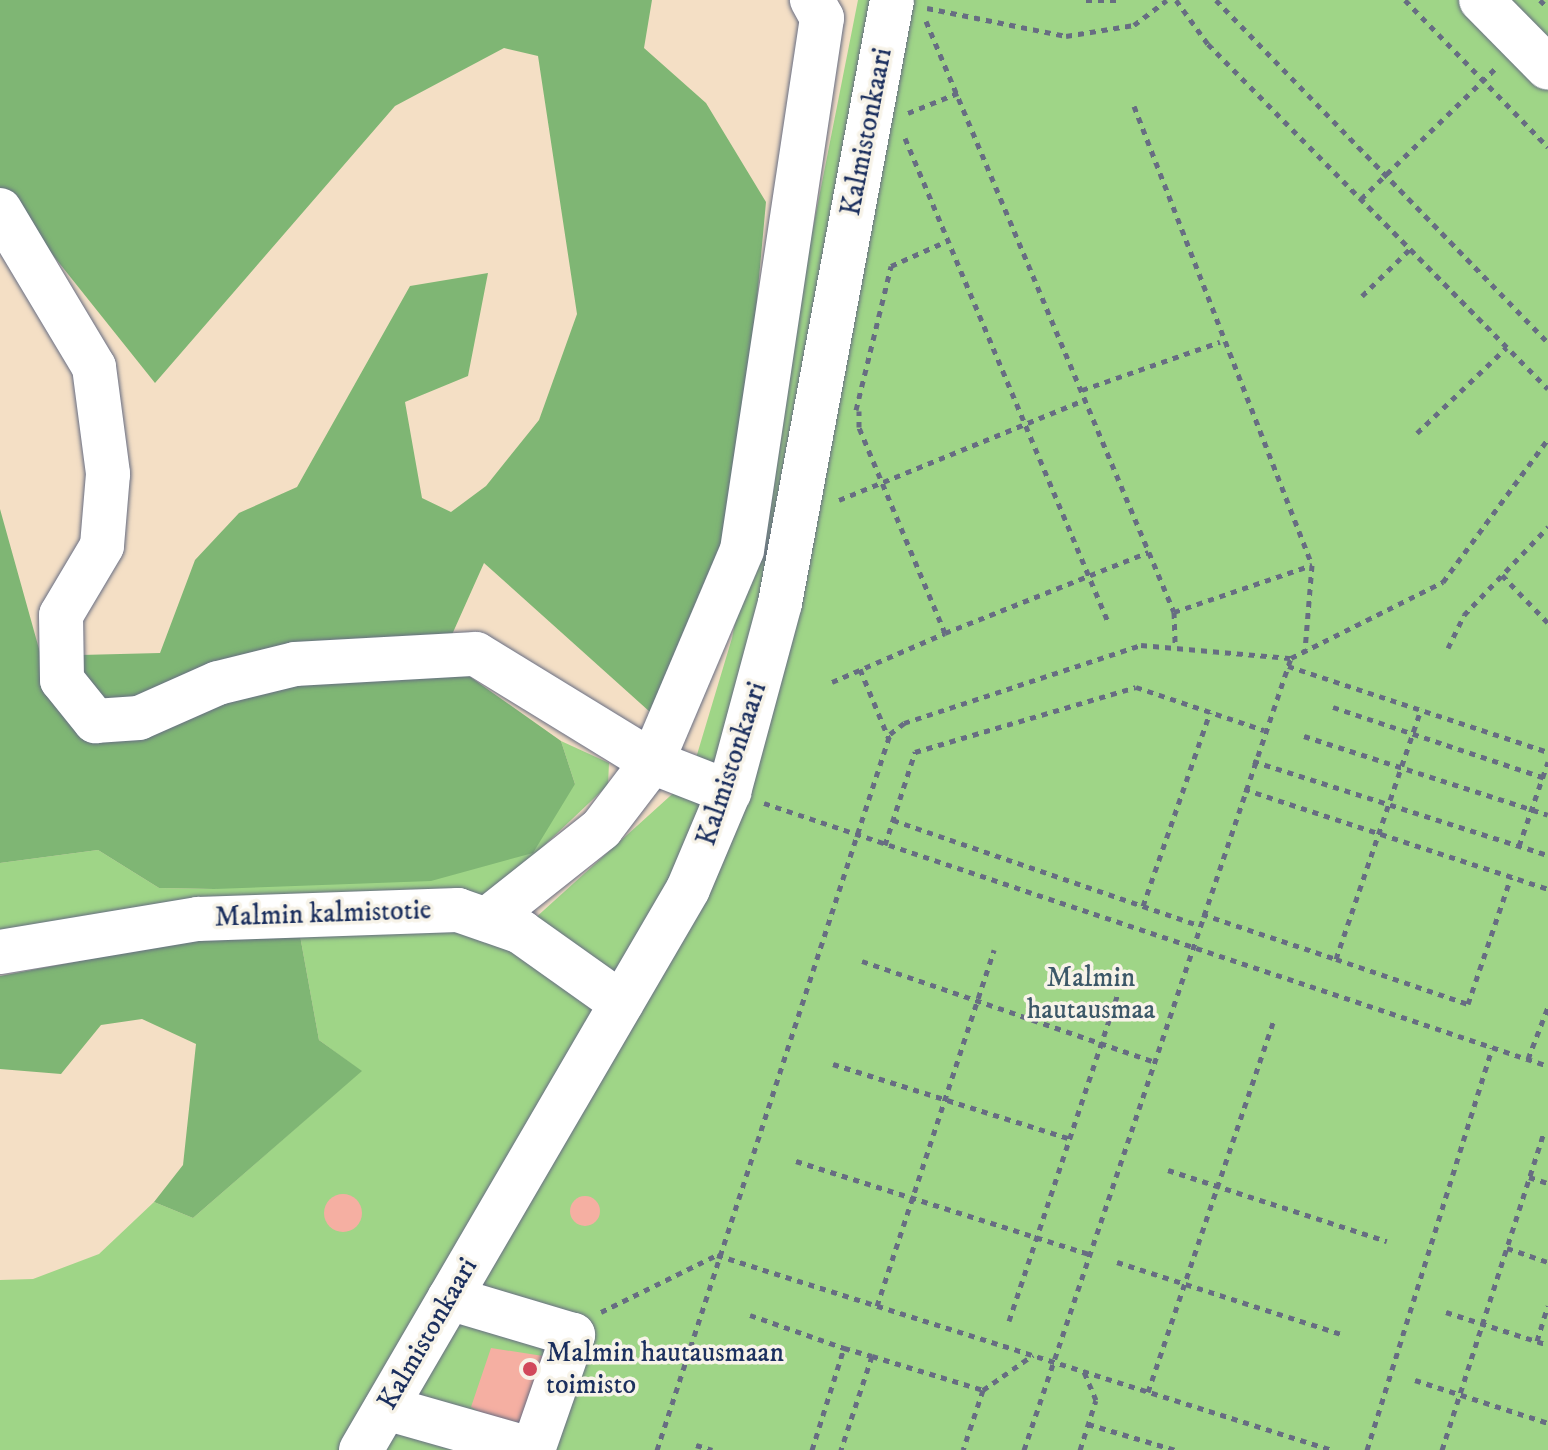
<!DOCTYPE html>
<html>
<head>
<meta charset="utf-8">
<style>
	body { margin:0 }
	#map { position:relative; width:1548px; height:1450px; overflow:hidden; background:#f4dfc5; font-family:"IM FELL DW Pica",serif }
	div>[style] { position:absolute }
	.green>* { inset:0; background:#9fd587 }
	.forest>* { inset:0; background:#7fb674 }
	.building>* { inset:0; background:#f5afa2 }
	.round { border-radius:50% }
	.path>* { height:5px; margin-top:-2.5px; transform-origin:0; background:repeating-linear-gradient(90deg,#676d82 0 6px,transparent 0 12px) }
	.roads { filter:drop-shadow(0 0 2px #676d82) drop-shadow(0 0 2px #676d82) }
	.minor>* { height:44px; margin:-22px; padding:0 22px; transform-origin:22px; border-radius:22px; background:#fff }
	.dots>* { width:22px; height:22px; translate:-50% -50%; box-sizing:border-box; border:4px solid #f7f3e8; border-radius:50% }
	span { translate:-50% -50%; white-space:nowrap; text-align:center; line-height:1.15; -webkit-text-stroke:7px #f7f3e8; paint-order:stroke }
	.street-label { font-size:28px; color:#1b2f5e }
	.park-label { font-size:28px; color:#3c5868 }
	.poi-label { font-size:28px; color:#1b2f5e }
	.left { translate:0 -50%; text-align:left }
</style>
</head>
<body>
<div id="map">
	<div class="green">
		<div style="clip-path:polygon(858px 0,1548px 0,1548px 1450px,0 1450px,0 1280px,33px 1279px,99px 1254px,154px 1202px,193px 1218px,361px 1071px,319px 1040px,299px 930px,533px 920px,690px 778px,732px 638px)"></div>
		<div style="clip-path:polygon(561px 741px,609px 763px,608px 785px,493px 894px,0 938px,0 863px,98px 850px,159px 888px,214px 889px,575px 784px)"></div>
	</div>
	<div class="forest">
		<div style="clip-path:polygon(0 0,652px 0,644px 48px,706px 103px,766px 202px,747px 408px,711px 611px,650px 712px,484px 563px,442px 657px,561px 741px,575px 784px,533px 853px,431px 881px,214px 889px,159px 888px,98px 850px,0 863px,0 509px,41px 656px,160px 653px,195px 560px,239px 513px,297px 487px,410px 286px,488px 273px,468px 376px,405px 402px,422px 498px,451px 512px,486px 486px,539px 420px,577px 314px,538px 56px,504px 48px,395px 106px,155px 383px,0 189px)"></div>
		<div style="clip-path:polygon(299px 930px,319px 1040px,362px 1071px,193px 1218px,154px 1202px,183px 1165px,196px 1044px,142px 1019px,101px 1025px,61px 1074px,0 1069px,0 976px,217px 935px)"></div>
	</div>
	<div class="building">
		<div class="round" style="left:324px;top:1194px;width:38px;height:38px"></div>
		<div class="round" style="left:570px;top:1196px;width:30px;height:30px"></div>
		<div style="clip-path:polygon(491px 1348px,543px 1356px,525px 1425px,513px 1421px,510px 1430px,471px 1407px)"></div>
	</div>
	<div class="path">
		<div style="left:1086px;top:0;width:30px"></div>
		<div style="left:1176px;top:0;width:54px;rotate:54deg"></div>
		<div style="left:1208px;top:44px;width:484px;rotate:45.4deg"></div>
		<div style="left:1216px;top:0;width:477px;rotate:45.9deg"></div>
		<div style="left:1405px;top:0;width:205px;rotate:45.8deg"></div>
		<div style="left:1540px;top:0;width:11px;rotate:45deg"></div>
		<div style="left:927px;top:8px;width:142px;rotate:11.4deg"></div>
		<div style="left:1066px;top:36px;width:69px;rotate:-9.2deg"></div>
		<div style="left:1134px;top:25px;width:41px;rotate:-37.1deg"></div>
		<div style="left:926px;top:21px;width:641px;rotate:67.24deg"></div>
		<div style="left:1174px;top:612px;width:34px;rotate:88deg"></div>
		<div style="left:1134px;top:106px;width:492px;rotate:68.8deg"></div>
		<div style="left:1312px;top:565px;width:85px;rotate:94.7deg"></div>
		<div style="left:908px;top:113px;width:54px;rotate:-21.8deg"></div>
		<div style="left:905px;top:138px;width:527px;rotate:67.23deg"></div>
		<div style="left:1361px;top:199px;width:191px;rotate:-44.2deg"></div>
		<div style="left:1362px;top:296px;width:67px;rotate:-44.4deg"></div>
		<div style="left:1082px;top:390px;width:146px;rotate:-19.2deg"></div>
		<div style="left:856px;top:410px;width:148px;rotate:-76.3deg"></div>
		<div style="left:891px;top:266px;width:64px;rotate:-24.1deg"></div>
		<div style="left:1417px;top:433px;width:124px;rotate:-43.7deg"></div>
		<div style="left:839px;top:500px;width:267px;rotate:-22.2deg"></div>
		<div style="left:1502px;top:575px;width:66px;rotate:46.2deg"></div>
		<div style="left:1174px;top:612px;width:146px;rotate:-18.8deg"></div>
		<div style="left:945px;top:633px;width:219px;rotate:-21.7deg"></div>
		<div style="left:1448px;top:648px;width:37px;rotate:-64deg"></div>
		<div style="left:1464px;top:615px;width:122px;rotate:-46.3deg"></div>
		<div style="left:1288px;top:666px;width:274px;rotate:18.3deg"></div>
		<div style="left:860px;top:669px;width:76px;rotate:67.5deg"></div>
		<div style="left:832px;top:682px;width:123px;rotate:-23.4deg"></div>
		<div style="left:945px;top:633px;width:223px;rotate:-112.7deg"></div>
		<div style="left:859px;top:427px;width:16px;rotate:-90deg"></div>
		<div style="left:1333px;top:707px;width:227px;rotate:18.5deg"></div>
		<div style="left:1304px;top:736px;width:256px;rotate:17.9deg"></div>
		<div style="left:1253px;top:761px;width:310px;rotate:17.7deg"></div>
		<div style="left:1244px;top:789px;width:320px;rotate:18.2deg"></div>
		<div style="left:764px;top:803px;width:827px;rotate:18.54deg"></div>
		<div style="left:893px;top:820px;width:323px;rotate:19deg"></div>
		<div style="left:885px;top:845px;width:98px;rotate:-72.1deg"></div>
		<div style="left:915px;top:752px;width:230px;rotate:-16.4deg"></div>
		<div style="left:1136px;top:687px;width:135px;rotate:18.6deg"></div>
		<div style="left:1519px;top:846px;width:89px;rotate:-71deg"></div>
		<div style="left:1143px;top:906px;width:205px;rotate:-70.9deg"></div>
		<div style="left:1202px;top:914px;width:141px;rotate:18.6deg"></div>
		<div style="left:1336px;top:959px;width:264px;rotate:-71.2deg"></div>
		<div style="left:1336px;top:959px;width:139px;rotate:18.8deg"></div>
		<div style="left:1468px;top:1004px;width:134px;rotate:-71.3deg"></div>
		<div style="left:862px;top:961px;width:308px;rotate:19deg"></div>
		<div style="left:1528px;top:1059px;width:56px;rotate:-69deg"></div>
		<div style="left:833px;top:1064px;width:250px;rotate:17.5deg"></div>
		<div style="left:796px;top:1161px;width:307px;rotate:17.6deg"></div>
		<div style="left:1168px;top:1170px;width:230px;rotate:18deg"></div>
		<div style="left:1529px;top:1177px;width:20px;rotate:18deg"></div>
		<div style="left:1507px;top:1248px;width:43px;rotate:18.9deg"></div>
		<div style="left:1117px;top:1262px;width:235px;rotate:17.8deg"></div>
		<div style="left:877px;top:1306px;width:375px;rotate:-71.8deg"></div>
		<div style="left:601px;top:1312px;width:129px;rotate:-26.2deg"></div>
		<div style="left:717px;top:1255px;width:645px;rotate:17.59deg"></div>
		<div style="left:1446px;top:1312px;width:107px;rotate:17.9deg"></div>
		<div style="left:750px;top:1315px;width:100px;rotate:19.3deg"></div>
		<div style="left:1009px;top:1321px;width:346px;rotate:-71.6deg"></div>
		<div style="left:1537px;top:1341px;width:37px;rotate:-73deg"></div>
		<div style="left:872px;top:1356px;width:116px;rotate:17deg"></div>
		<div style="left:983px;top:1390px;width:63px;rotate:108.4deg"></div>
		<div style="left:1415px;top:1380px;width:140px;rotate:17.9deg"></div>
		<div style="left:983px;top:1390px;width:61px;rotate:-35deg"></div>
		<div style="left:1148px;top:1392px;width:394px;rotate:-71.3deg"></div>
		<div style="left:1088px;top:1424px;width:91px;rotate:16.6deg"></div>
		<div style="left:696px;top:1445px;width:17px;rotate:17deg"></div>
		<div style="left:657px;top:1450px;width:753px;rotate:-71.97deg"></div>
		<div style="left:890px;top:734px;width:18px;rotate:-38deg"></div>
		<div style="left:904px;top:723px;width:250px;rotate:-18.2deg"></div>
		<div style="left:1141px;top:645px;width:151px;rotate:5deg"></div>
		<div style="left:812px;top:1450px;width:107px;rotate:-72.6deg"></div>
		<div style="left:844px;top:1348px;width:29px;rotate:16deg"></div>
		<div style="left:872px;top:1356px;width:99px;rotate:108.3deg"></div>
		<div style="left:1024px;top:1450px;width:836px;rotate:-71.37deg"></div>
		<div style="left:1291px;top:658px;width:170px;rotate:-26.6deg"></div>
		<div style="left:1443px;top:582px;width:177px;rotate:-53.7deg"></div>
		<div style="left:1080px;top:1450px;width:52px;rotate:-72.3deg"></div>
		<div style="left:1096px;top:1400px;width:30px;rotate:-113deg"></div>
		<div style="left:1367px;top:1450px;width:421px;rotate:-72.7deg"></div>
		<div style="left:1442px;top:1450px;width:331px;rotate:-72.2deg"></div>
	</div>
	<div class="roads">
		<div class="minor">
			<div style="left:1481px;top:0;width:95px;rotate:45.4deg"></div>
			<div style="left:0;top:210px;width:183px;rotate:59.1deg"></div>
			<div style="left:94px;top:367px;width:108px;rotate:82.5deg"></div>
			<div style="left:108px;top:474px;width:72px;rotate:94.8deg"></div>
			<div style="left:102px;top:546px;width:80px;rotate:120.7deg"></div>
			<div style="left:61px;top:615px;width:65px;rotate:89.1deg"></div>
			<div style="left:62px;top:680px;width:53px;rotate:51.2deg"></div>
			<div style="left:95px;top:721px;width:44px;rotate:-3.9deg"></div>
			<div style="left:139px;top:718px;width:86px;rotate:-23.9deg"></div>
			<div style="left:218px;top:683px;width:79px;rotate:-13.9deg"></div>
			<div style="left:295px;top:664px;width:181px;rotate:-3.2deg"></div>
			<div style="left:476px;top:654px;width:206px;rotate:31.5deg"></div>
			<div style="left:652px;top:762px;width:83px;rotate:21.3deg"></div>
			<div style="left:490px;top:917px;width:142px;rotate:-38.4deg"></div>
			<div style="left:601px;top:829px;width:84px;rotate:-52.7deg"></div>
			<div style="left:652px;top:762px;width:230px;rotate:-67deg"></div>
			<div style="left:742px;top:550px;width:538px;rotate:-81.45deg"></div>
			<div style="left:822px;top:18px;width:21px;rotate:-119deg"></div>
			<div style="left:0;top:952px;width:201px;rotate:-9.5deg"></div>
			<div style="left:198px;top:919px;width:260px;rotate:-2deg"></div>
			<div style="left:458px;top:910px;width:67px;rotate:19.2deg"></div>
			<div style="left:521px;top:932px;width:123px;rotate:35.4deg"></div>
			<div style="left:386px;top:1408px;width:153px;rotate:15.9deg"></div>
			<div style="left:533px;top:1450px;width:122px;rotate:-70.8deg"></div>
			<div style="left:573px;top:1335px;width:129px;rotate:-163.4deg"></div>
			<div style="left:361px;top:1450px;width:649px;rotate:-59.76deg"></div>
			<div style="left:688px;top:889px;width:105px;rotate:-67.1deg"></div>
			<div style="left:729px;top:792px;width:196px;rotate:-74.9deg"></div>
			<div style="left:780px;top:603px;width:613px;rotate:-79.48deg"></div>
		</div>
	</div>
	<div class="dots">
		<div style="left:530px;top:1369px;background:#d1495b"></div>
	</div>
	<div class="street-label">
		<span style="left:867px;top:132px;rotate:-79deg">Kalmistonkaari</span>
		<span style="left:732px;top:764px;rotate:-72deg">Kalmistonkaari</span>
		<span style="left:323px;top:914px;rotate:-2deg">Malmin kalmistotie</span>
		<span style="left:428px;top:1334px;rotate:-60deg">Kalmistonkaari</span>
	</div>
	<div class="park-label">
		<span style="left:1091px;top:994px">Malmin<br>hautausmaa</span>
	</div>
	<div class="poi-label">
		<span class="left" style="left:546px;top:1369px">Malmin hautausmaan<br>toimisto</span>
	</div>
</div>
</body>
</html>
